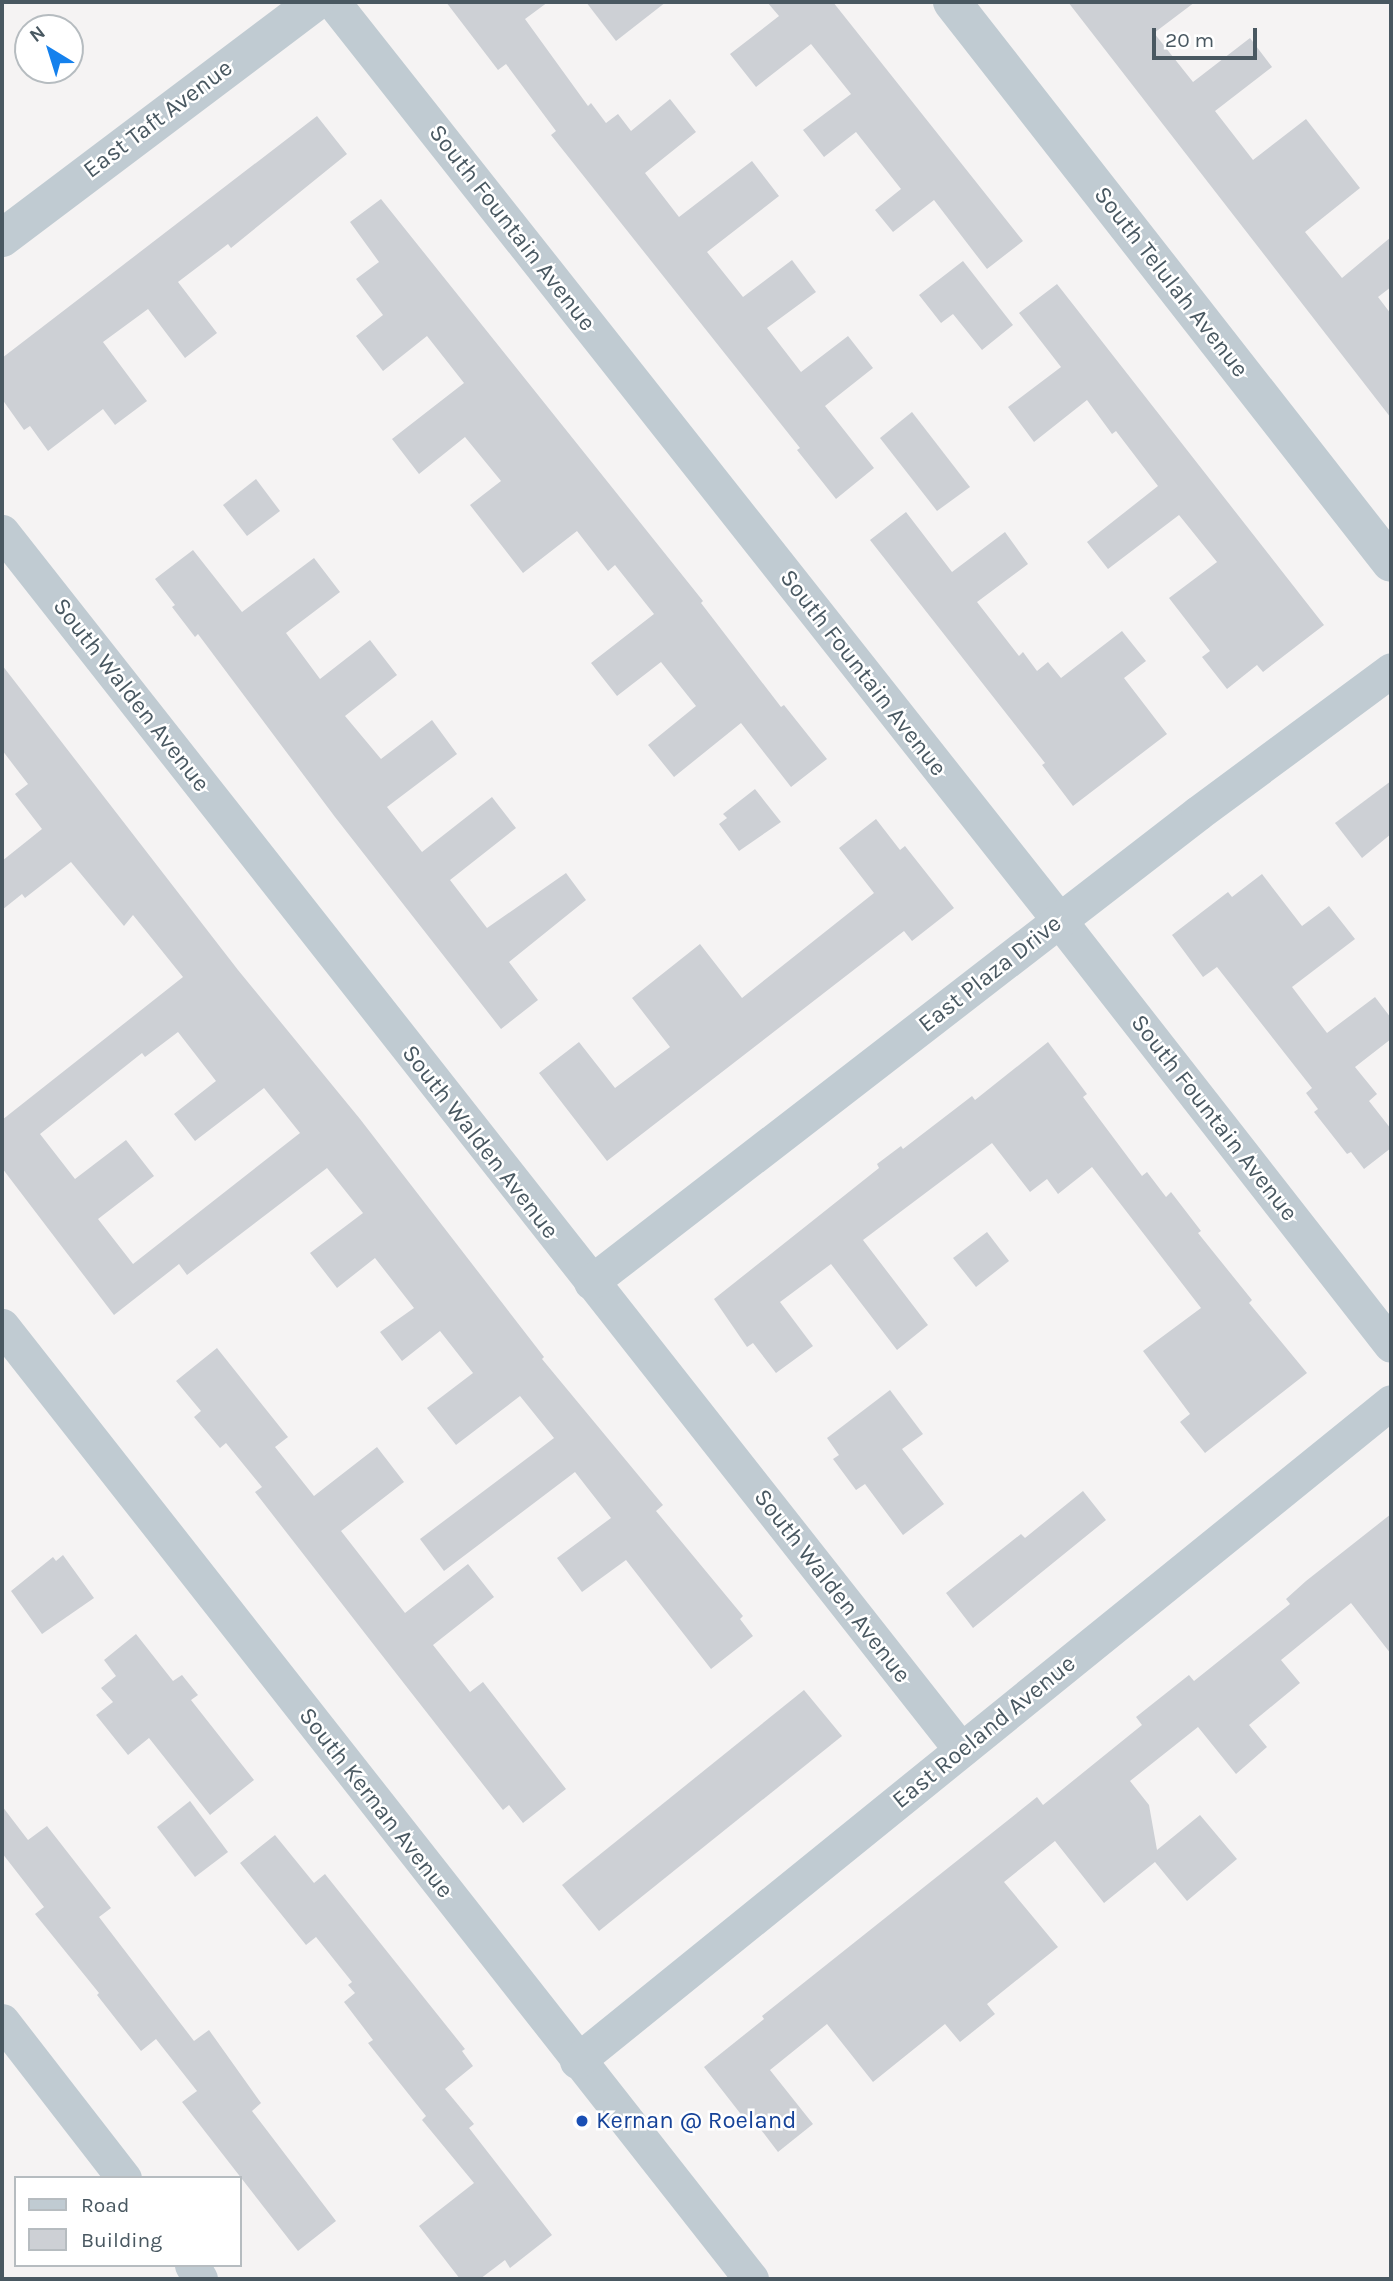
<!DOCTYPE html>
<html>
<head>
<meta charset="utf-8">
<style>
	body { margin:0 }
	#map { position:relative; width:1393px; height:2281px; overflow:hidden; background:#f5f3f3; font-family:Karla,sans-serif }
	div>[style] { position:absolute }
	.building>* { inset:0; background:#cdd0d5 }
	.minor>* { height:35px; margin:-17.5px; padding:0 17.5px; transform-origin:17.5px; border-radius:17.5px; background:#c0cbd2 }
	.tertiary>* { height:38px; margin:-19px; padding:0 19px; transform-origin:19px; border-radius:19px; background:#c0cbd2 }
	.dots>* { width:19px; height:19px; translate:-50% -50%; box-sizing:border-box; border:4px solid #fff; border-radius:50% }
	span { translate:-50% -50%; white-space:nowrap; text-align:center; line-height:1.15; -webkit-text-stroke:5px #fff; paint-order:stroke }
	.street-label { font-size:24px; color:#495861 }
	.transit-label { font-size:24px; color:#164399 }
	.left { translate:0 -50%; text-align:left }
	.frame { position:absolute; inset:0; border:4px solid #495861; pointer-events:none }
	.legend { position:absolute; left:14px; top:2176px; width:228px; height:91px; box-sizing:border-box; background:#fff; border:2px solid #b6bcc0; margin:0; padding:9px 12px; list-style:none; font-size:21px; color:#495861 }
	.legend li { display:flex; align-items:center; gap:14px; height:35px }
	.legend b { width:35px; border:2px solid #b6bcc0 }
	.north { position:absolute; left:14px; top:14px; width:70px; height:70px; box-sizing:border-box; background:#fff; border:2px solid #b6bcc0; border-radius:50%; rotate:322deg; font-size:19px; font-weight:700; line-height:28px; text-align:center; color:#495861 }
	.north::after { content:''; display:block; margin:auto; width:24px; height:32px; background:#1581ed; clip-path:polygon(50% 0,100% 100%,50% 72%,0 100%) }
	.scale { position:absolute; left:1152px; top:28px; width:105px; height:32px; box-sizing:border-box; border:4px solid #495861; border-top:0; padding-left:9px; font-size:21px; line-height:24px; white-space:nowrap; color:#495861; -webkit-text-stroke:5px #fff; paint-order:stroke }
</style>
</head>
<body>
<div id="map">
	<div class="building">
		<div style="clip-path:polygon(446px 2px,548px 2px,525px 19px,588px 106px,591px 103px,606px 123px,618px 114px,631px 131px,670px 99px,696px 132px,645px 173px,679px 217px,752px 161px,779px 196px,707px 252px,743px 297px,792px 260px,816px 292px,767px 328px,801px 372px,848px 336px,873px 368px,825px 406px,874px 468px,836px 499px,797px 450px,800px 448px,551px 135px,556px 131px,506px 64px,498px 70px)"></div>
		<div style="clip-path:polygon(586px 2px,666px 2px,616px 41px)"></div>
		<div style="clip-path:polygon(767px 2px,833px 2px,1023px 241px,987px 269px,934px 200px,893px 232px,875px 210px,901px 189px,856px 132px,824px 157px,803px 130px,851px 94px,811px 44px,756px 87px,730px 54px,779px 16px)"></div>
		<div style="clip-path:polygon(1068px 2px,1195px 2px,1154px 33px,1193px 82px,1250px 38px,1272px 67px,1215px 111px,1253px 160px,1306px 119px,1331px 151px,1360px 188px,1305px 232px,1342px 278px,1391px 237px,1391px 287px,1378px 297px,1391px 314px,1391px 418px)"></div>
		<div style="clip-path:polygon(317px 116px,347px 154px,231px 248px,228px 244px,178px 282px,217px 333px,185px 358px,148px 309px,103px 342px,147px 401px,115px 425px,103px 409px,48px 451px,30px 426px,24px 430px,2px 399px,2px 358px)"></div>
		<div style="clip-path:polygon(381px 199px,703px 601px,701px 603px,781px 707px,784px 705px,827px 759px,791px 787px,741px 723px,674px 777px,648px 745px,696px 706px,661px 662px,617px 696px,591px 663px,654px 614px,615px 565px,608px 571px,577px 531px,523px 573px,470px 505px,501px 481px,465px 437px,419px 474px,392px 439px,464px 383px,427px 336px,383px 371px,356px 336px,383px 315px,356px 279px,379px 262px,350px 222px)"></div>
		<div style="clip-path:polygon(963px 261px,1013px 325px,982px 350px,953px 314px,941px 323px,919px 295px)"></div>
		<div style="clip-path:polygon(1057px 284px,1324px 625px,1263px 672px,1257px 665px,1227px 689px,1202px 657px,1210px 651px,1169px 598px,1217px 562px,1179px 515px,1108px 569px,1087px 542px,1158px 486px,1116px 431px,1112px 434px,1087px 400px,1034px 442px,1008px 407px,1061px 367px,1019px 313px)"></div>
		<div style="clip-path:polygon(912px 412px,970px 487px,937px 511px,880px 438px)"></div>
		<div style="clip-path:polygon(256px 479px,280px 511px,247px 536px,223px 505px)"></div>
		<div style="clip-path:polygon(906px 512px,952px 572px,1005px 532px,1028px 564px,977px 602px,1019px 656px,1023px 652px,1037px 671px,1048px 662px,1061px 678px,1122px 631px,1146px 661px,1124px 678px,1167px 734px,1073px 806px,1042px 765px,1045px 763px,870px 540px)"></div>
		<div style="clip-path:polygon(193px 550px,242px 612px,314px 558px,340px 592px,286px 633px,320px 679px,370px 640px,397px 675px,345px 716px,381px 759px,432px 720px,457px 754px,387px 807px,422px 852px,492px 797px,516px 828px,450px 880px,487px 928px,566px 873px,586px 900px,509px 962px,538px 1000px,501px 1029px,335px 817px,198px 634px,195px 637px,172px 607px,175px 605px,155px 579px)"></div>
		<div style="clip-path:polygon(evenodd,2px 665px,238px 970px,360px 1119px,544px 1357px,542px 1359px,663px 1505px,656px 1511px,743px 1616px,740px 1619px,753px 1636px,711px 1669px,626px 1560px,582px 1592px,557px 1558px,611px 1518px,575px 1472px,444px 1571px,420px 1539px,554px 1438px,520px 1396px,456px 1445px,427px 1408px,473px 1373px,440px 1331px,402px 1361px,380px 1332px,414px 1308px,375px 1258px,337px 1288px,310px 1253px,363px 1213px,327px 1168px,187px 1275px,179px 1264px,114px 1315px,2px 1168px,2px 1120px,183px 977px,133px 915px,124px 926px,71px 862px,25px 898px,22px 894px,2px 910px,2px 861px,42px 829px,15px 794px,28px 784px,2px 750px,2px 665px,178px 1032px,216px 1081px,174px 1114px,195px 1141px,264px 1088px,300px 1133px,133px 1264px,98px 1219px,154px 1176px,126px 1140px,75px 1179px,40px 1134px,142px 1053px,145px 1057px,178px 1032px)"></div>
		<div style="clip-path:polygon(1391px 781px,1391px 834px,1362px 858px,1335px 823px)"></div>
		<div style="clip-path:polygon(755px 789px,781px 822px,739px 851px,719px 824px,727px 818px,723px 814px)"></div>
		<div style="clip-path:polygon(876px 819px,900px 850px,905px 846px,954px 908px,912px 941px,904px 931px,607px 1161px,539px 1073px,579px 1042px,615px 1088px,670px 1047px,632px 998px,700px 944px,742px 998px,874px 893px,839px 848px)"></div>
		<div style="clip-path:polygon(1262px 874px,1302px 926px,1329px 906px,1355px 939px,1292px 987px,1327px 1033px,1375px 997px,1391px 1018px,1391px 1039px,1355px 1067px,1377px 1094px,1369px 1101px,1391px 1129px,1391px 1148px,1364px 1169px,1351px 1152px,1347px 1154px,1314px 1112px,1318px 1109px,1306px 1093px,1312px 1088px,1217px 967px,1203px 977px,1172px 935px,1228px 892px,1232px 897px)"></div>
		<div style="clip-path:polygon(1048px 1042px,1087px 1094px,1083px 1097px,1142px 1176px,1147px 1172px,1166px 1197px,1171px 1192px,1201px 1231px,1198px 1233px,1252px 1300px,1249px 1303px,1307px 1373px,1205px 1453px,1180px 1422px,1190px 1414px,1143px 1351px,1201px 1308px,1092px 1167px,1058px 1194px,1047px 1179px,1030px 1192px,992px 1143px,863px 1240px,928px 1325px,897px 1350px,831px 1264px,780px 1302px,813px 1346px,776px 1373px,753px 1343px,747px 1347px,714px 1299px,879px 1168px,877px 1164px,901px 1146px,903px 1149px,972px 1096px,975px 1100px)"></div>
		<div style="clip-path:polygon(987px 1232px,1009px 1261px,976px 1287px,953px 1258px)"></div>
		<div style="clip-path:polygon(217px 1348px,288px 1437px,275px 1447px,314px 1496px,377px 1447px,404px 1482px,341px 1531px,405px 1613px,468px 1564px,494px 1597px,433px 1645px,470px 1692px,483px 1682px,566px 1789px,523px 1823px,509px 1805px,503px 1810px,381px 1654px,255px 1492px,262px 1487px,226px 1443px,220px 1448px,194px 1417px,201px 1411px,176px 1381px)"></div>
		<div style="clip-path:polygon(890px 1390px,923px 1434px,902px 1449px,944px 1504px,903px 1535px,865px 1484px,856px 1490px,833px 1459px,839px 1455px,827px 1438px)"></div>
		<div style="clip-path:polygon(1083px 1491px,1106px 1520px,973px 1628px,946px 1593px,1021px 1534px,1025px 1538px)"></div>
		<div style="clip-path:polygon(1391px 1514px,1391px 1654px,1351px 1603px,1281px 1660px,1300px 1683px,1249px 1725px,1267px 1747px,1236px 1774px,1198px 1727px,1130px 1781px,1149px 1805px,1157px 1850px,1200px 1815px,1237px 1859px,1187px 1901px,1155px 1862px,1104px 1903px,1055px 1841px,1004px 1882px,1058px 1947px,987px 2004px,995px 2014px,960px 2042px,945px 2024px,873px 2082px,827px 2024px,770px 2070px,813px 2124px,778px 2152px,752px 2118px,747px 2122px,704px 2067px,764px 2019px,762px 2016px,1037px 1797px,1043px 1805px,1142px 1725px,1136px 1717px,1189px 1675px,1194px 1681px,1290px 1604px,1286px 1599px,1306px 1581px)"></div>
		<div style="clip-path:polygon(63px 1555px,94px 1598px,42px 1634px,11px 1591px,53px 1557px,56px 1561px)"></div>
		<div style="clip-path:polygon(136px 1634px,173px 1681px,182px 1675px,198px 1695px,191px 1700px,254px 1780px,210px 1815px,149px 1738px,128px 1755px,96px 1715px,113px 1702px,101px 1688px,116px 1676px,104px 1660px)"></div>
		<div style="clip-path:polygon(804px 1690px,842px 1736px,599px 1931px,562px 1885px)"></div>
		<div style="clip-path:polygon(190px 1801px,228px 1852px,195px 1877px,157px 1827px)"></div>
		<div style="clip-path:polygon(2px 1806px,28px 1840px,47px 1826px,111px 1908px,99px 1917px,194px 2041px,209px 2030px,261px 2103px,252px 2111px,336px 2221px,298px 2251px,182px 2102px,197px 2091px,156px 2039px,141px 2051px,97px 1995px,99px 1993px,35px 1914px,44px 1907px,2px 1853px)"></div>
		<div style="clip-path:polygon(275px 1835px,314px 1883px,325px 1874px,465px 2049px,462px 2051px,473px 2066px,445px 2089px,474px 2124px,469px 2128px,552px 2235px,510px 2268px,505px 2260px,480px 2279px,460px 2279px,419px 2226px,474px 2183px,422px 2120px,426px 2116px,368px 2043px,373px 2040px,344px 2002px,355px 1993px,348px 1985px,352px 1982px,316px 1937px,306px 1945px,240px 1863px)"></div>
	</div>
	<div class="minor">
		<div style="left:333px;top:2px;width:1170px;rotate:51.66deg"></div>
		<div style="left:1059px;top:920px;width:539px;rotate:52deg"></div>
		<div style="left:2px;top:532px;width:1550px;rotate:51.78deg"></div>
		<div style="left:591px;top:1282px;width:767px;rotate:-37.69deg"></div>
		<div style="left:1198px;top:813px;width:240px;rotate:-36.5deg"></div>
		<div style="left:2px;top:1326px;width:1212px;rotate:51.83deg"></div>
		<div style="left:2px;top:2021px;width:199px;rotate:52.2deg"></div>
		<div style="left:577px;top:2061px;width:1047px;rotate:-38.99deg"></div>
		<div style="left:192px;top:2265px;width:16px;rotate:60deg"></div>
	</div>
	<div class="tertiary">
		<div style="left:952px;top:2px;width:712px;rotate:51.96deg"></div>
		<div style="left:2px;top:238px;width:392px;rotate:-37deg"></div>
	</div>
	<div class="dots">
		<div style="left:582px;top:2121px;background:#1a4fb4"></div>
	</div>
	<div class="street-label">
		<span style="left:158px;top:119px;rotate:-37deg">East Taft Avenue</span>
		<span style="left:512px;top:228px;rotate:52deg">South Fountain Avenue</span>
		<span style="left:1171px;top:282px;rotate:52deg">South Telulah Avenue</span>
		<span style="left:863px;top:673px;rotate:52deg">South Fountain Avenue</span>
		<span style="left:131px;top:695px;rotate:52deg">South Walden Avenue</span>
		<span style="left:990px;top:974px;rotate:-38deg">East Plaza Drive</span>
		<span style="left:1214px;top:1118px;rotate:52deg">South Fountain Avenue</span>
		<span style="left:480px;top:1142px;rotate:52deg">South Walden Avenue</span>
		<span style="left:832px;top:1586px;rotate:52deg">South Walden Avenue</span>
		<span style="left:984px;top:1732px;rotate:-39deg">East Roeland Avenue</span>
		<span style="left:376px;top:1803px;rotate:52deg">South Kernan Avenue</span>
	</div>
	<div class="transit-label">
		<span class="left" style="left:596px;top:2121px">Kernan @ Roeland</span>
	</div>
	<div class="frame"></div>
	<ul class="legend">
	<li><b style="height:9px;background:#c0cbd2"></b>Road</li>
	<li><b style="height:19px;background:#cdd0d5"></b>Building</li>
	</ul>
	<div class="north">N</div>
	<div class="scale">20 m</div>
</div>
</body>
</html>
